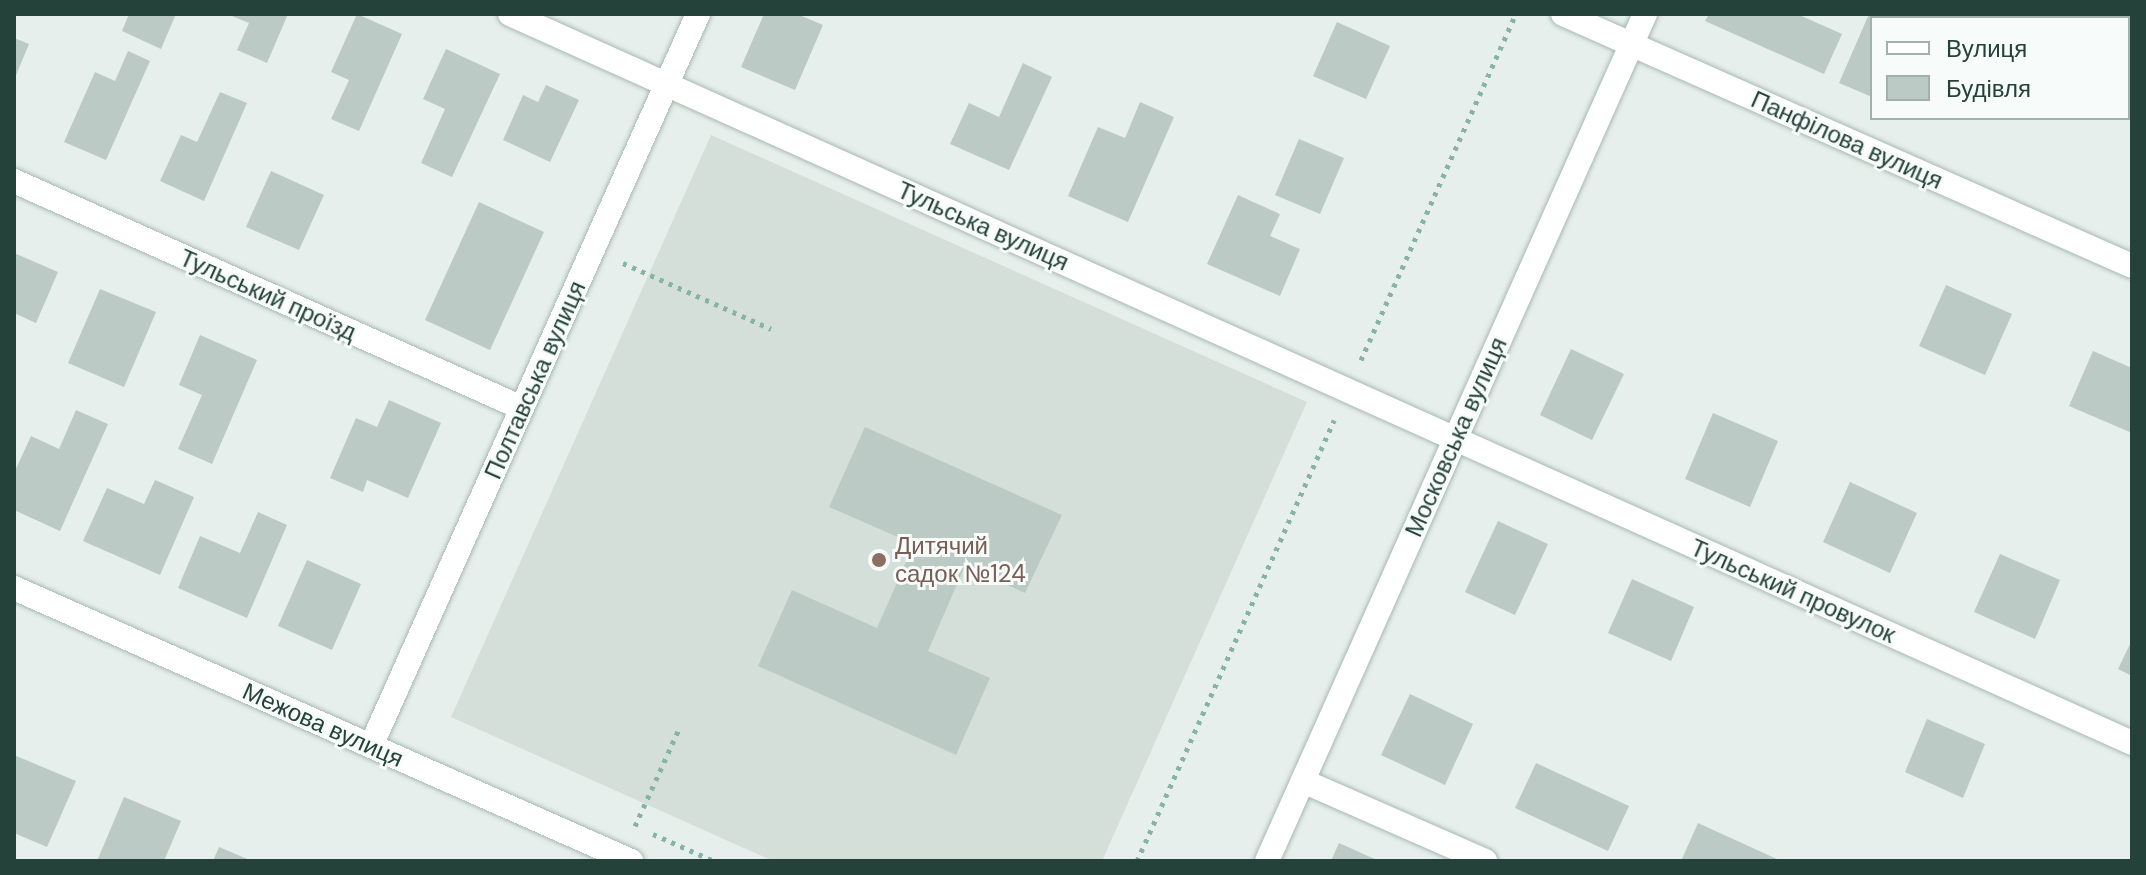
<!DOCTYPE html>
<html>
<head>
<meta charset="utf-8">
<style>
	body { margin:0 }
	#map { position:relative; width:2146px; height:875px; overflow:hidden; background:#e6efeb; font-family:"DM Sans",sans-serif }
	div>[style] { position:absolute }
	.built>* { inset:0; background:#d4dfda }
	.building>* { inset:0; background:#bbcac4 }
	.path>* { height:5px; margin-top:-2.5px; transform-origin:0; background:repeating-linear-gradient(90deg,#86b3a5 0 4px,transparent 0 10px) }
	.roads { filter:drop-shadow(0 0 2px #a8b8b2) drop-shadow(0 0 2px #a8b8b2) }
	.minor>* { height:24px; margin:-12px; padding:0 12px; transform-origin:12px; border-radius:12px; background:#fff }
	.dots>* { width:22px; height:22px; translate:-50% -50%; box-sizing:border-box; border:4px solid #f7fbf9; border-radius:50% }
	span { translate:-50% -50%; white-space:nowrap; text-align:center; line-height:1.15; -webkit-text-stroke:6px #f7fbf9; paint-order:stroke }
	.street-label { font-size:24px; color:#24423a }
	.education-label { font-size:24px; color:#785e54 }
	.left { translate:0 -50%; text-align:left }
	.frame { position:absolute; inset:0; border:16px solid #24423a; pointer-events:none }
	.legend { position:absolute; left:1870px; top:16px; width:260px; height:104px; box-sizing:border-box; background:#f7fbf9; border:2px solid #a3b1ad; margin:0; padding:10px 14px; list-style:none; font-size:24px; color:#24423a }
	.legend li { display:flex; align-items:center; gap:16px; height:40px }
	.legend b { width:40px; border:2px solid #a3b1ad }
</style>
</head>
<body>
<div id="map">
	<div class="built">
		<div style="clip-path:polygon(711px 135px,1307px 402px,1102px 861px,773px 861px,451px 717px)"></div>
	</div>
	<div class="building">
		<div style="clip-path:polygon(129px 14px,176px 14px,161px 49px,122px 31px)"></div>
		<div style="clip-path:polygon(227px 14px,288px 14px,267px 63px,237px 50px,249px 23px)"></div>
		<div style="clip-path:polygon(357px 14px,402px 34px,359px 131px,331px 119px,349px 80px,331px 72px)"></div>
		<div style="clip-path:polygon(764px 14px,797px 14px,823px 25px,795px 90px,741px 67px)"></div>
		<div style="clip-path:polygon(1709px 14px,1797px 14px,1842px 34px,1824px 74px,1705px 21px)"></div>
		<div style="clip-path:polygon(1869px 14px,1891px 18px,1872px 18px,1872px 97px,1839px 83px)"></div>
		<div style="clip-path:polygon(1337px 22px,1390px 46px,1366px 99px,1313px 76px)"></div>
		<div style="clip-path:polygon(14px 38px,29px 44px,14px 80px)"></div>
		<div style="clip-path:polygon(446px 49px,500px 74px,452px 177px,421px 163px,445px 109px,423px 99px)"></div>
		<div style="clip-path:polygon(128px 51px,150px 61px,106px 160px,64px 142px,95px 72px,115px 81px)"></div>
		<div style="clip-path:polygon(1023px 63px,1052px 77px,1009px 170px,950px 144px,969px 103px,999px 117px)"></div>
		<div style="clip-path:polygon(546px 85px,579px 100px,550px 162px,503px 140px,523px 95px,538px 102px)"></div>
		<div style="clip-path:polygon(220px 92px,247px 103px,204px 201px,160px 181px,181px 135px,197px 142px)"></div>
		<div style="clip-path:polygon(1140px 102px,1174px 117px,1128px 222px,1068px 196px,1098px 127px,1125px 138px)"></div>
		<div style="clip-path:polygon(1299px 139px,1344px 158px,1320px 214px,1275px 195px)"></div>
		<div style="clip-path:polygon(271px 171px,324px 195px,299px 250px,246px 227px)"></div>
		<div style="clip-path:polygon(1238px 195px,1280px 214px,1270px 236px,1300px 249px,1280px 296px,1207px 264px)"></div>
		<div style="clip-path:polygon(479px 202px,544px 232px,490px 350px,425px 320px)"></div>
		<div style="clip-path:polygon(14px 253px,58px 272px,36px 323px,14px 313px)"></div>
		<div style="clip-path:polygon(1946px 285px,2012px 314px,1985px 375px,1919px 346px)"></div>
		<div style="clip-path:polygon(100px 289px,156px 312px,124px 387px,68px 363px)"></div>
		<div style="clip-path:polygon(200px 335px,257px 360px,212px 464px,178px 449px,202px 395px,179px 385px)"></div>
		<div style="clip-path:polygon(1571px 349px,1624px 374px,1592px 440px,1540px 415px)"></div>
		<div style="clip-path:polygon(2093px 351px,2132px 368px,2132px 433px,2069px 406px)"></div>
		<div style="clip-path:polygon(389px 400px,441px 423px,408px 498px,367px 480px,363px 492px,330px 478px,356px 418px,377px 427px)"></div>
		<div style="clip-path:polygon(76px 410px,108px 424px,60px 531px,14px 510px,14px 473px,31px 436px,59px 449px)"></div>
		<div style="clip-path:polygon(1713px 413px,1778px 441px,1750px 507px,1685px 479px)"></div>
		<div style="clip-path:polygon(865px 427px,1062px 515px,1025px 593px,965px 566px,928px 651px,990px 678px,956px 755px,758px 666px,792px 590px,877px 628px,914px 544px,829px 507px)"></div>
		<div style="clip-path:polygon(155px 480px,194px 497px,160px 575px,83px 541px,107px 488px,144px 504px)"></div>
		<div style="clip-path:polygon(1850px 482px,1917px 513px,1890px 573px,1823px 542px)"></div>
		<div style="clip-path:polygon(258px 512px,287px 525px,247px 618px,178px 588px,200px 536px,240px 553px)"></div>
		<div style="clip-path:polygon(1498px 521px,1548px 544px,1515px 615px,1465px 592px)"></div>
		<div style="clip-path:polygon(2000px 554px,2060px 580px,2035px 639px,1974px 612px)"></div>
		<div style="clip-path:polygon(307px 560px,361px 584px,332px 650px,278px 626px)"></div>
		<div style="clip-path:polygon(1632px 579px,1694px 607px,1671px 661px,1608px 633px)"></div>
		<div style="clip-path:polygon(2132px 640px,2132px 676px,2118px 669px)"></div>
		<div style="clip-path:polygon(1410px 694px,1473px 724px,1445px 785px,1381px 755px)"></div>
		<div style="clip-path:polygon(1927px 719px,1985px 744px,1963px 798px,1905px 772px)"></div>
		<div style="clip-path:polygon(14px 755px,76px 781px,47px 847px,14px 833px)"></div>
		<div style="clip-path:polygon(1536px 763px,1629px 806px,1608px 851px,1515px 808px)"></div>
		<div style="clip-path:polygon(124px 797px,181px 821px,164px 861px,97px 861px)"></div>
		<div style="clip-path:polygon(1698px 823px,1781px 861px,1681px 861px)"></div>
		<div style="clip-path:polygon(1339px 843px,1379px 861px,1331px 861px)"></div>
		<div style="clip-path:polygon(219px 847px,252px 861px,213px 861px)"></div>
	</div>
	<div class="path">
		<div style="left:623px;top:263px;width:162px;rotate:24deg"></div>
		<div style="left:1361px;top:360px;width:379px;rotate:-65.9deg"></div>
		<div style="left:635px;top:826px;width:107px;rotate:-65.6deg"></div>
		<div style="left:653px;top:834px;width:67px;rotate:23.9deg"></div>
		<div style="left:1137px;top:861px;width:483px;rotate:-65.9deg"></div>
	</div>
	<div class="roads">
		<div class="minor">
			<div style="left:510px;top:14px;width:1778px;rotate:24.2deg"></div>
			<div style="left:1563px;top:14px;width:622px;rotate:23.89deg"></div>
			<div style="left:14px;top:181px;width:556px;rotate:24.08deg"></div>
			<div style="left:14px;top:588px;width:675px;rotate:23.87deg"></div>
			<div style="left:371px;top:746px;width:802px;rotate:-65.93deg"></div>
			<div style="left:1303px;top:781px;width:199px;rotate:23.7deg"></div>
			<div style="left:1267px;top:861px;width:928px;rotate:-65.95deg"></div>
		</div>
	</div>
	<div class="dots">
		<div style="left:879px;top:560px;background:#8d6e63"></div>
	</div>
	<div class="street-label">
		<span style="left:1847px;top:140px;rotate:24deg">Панфілова вулиця</span>
		<span style="left:983px;top:226px;rotate:24deg">Тульська вулиця</span>
		<span style="left:268px;top:295px;rotate:24deg">Тульський проїзд</span>
		<span style="left:535px;top:380px;rotate:-66deg">Полтавська вулиця</span>
		<span style="left:1456px;top:437px;rotate:-66deg">Московська вулиця</span>
		<span style="left:1793px;top:591px;rotate:24deg">Тульський провулок</span>
		<span style="left:323px;top:725px;rotate:24deg">Межова вулиця</span>
	</div>
	<div class="education-label">
		<span class="left" style="left:895px;top:560px">Дитячий<br>садок №124</span>
	</div>
	<div class="frame"></div>
	<ul class="legend">
	<li><b style="height:10px;background:#fff"></b>Вулиця</li>
	<li><b style="height:22px;background:#bbcac4"></b>Будівля</li>
	</ul>
</div>
</body>
</html>
